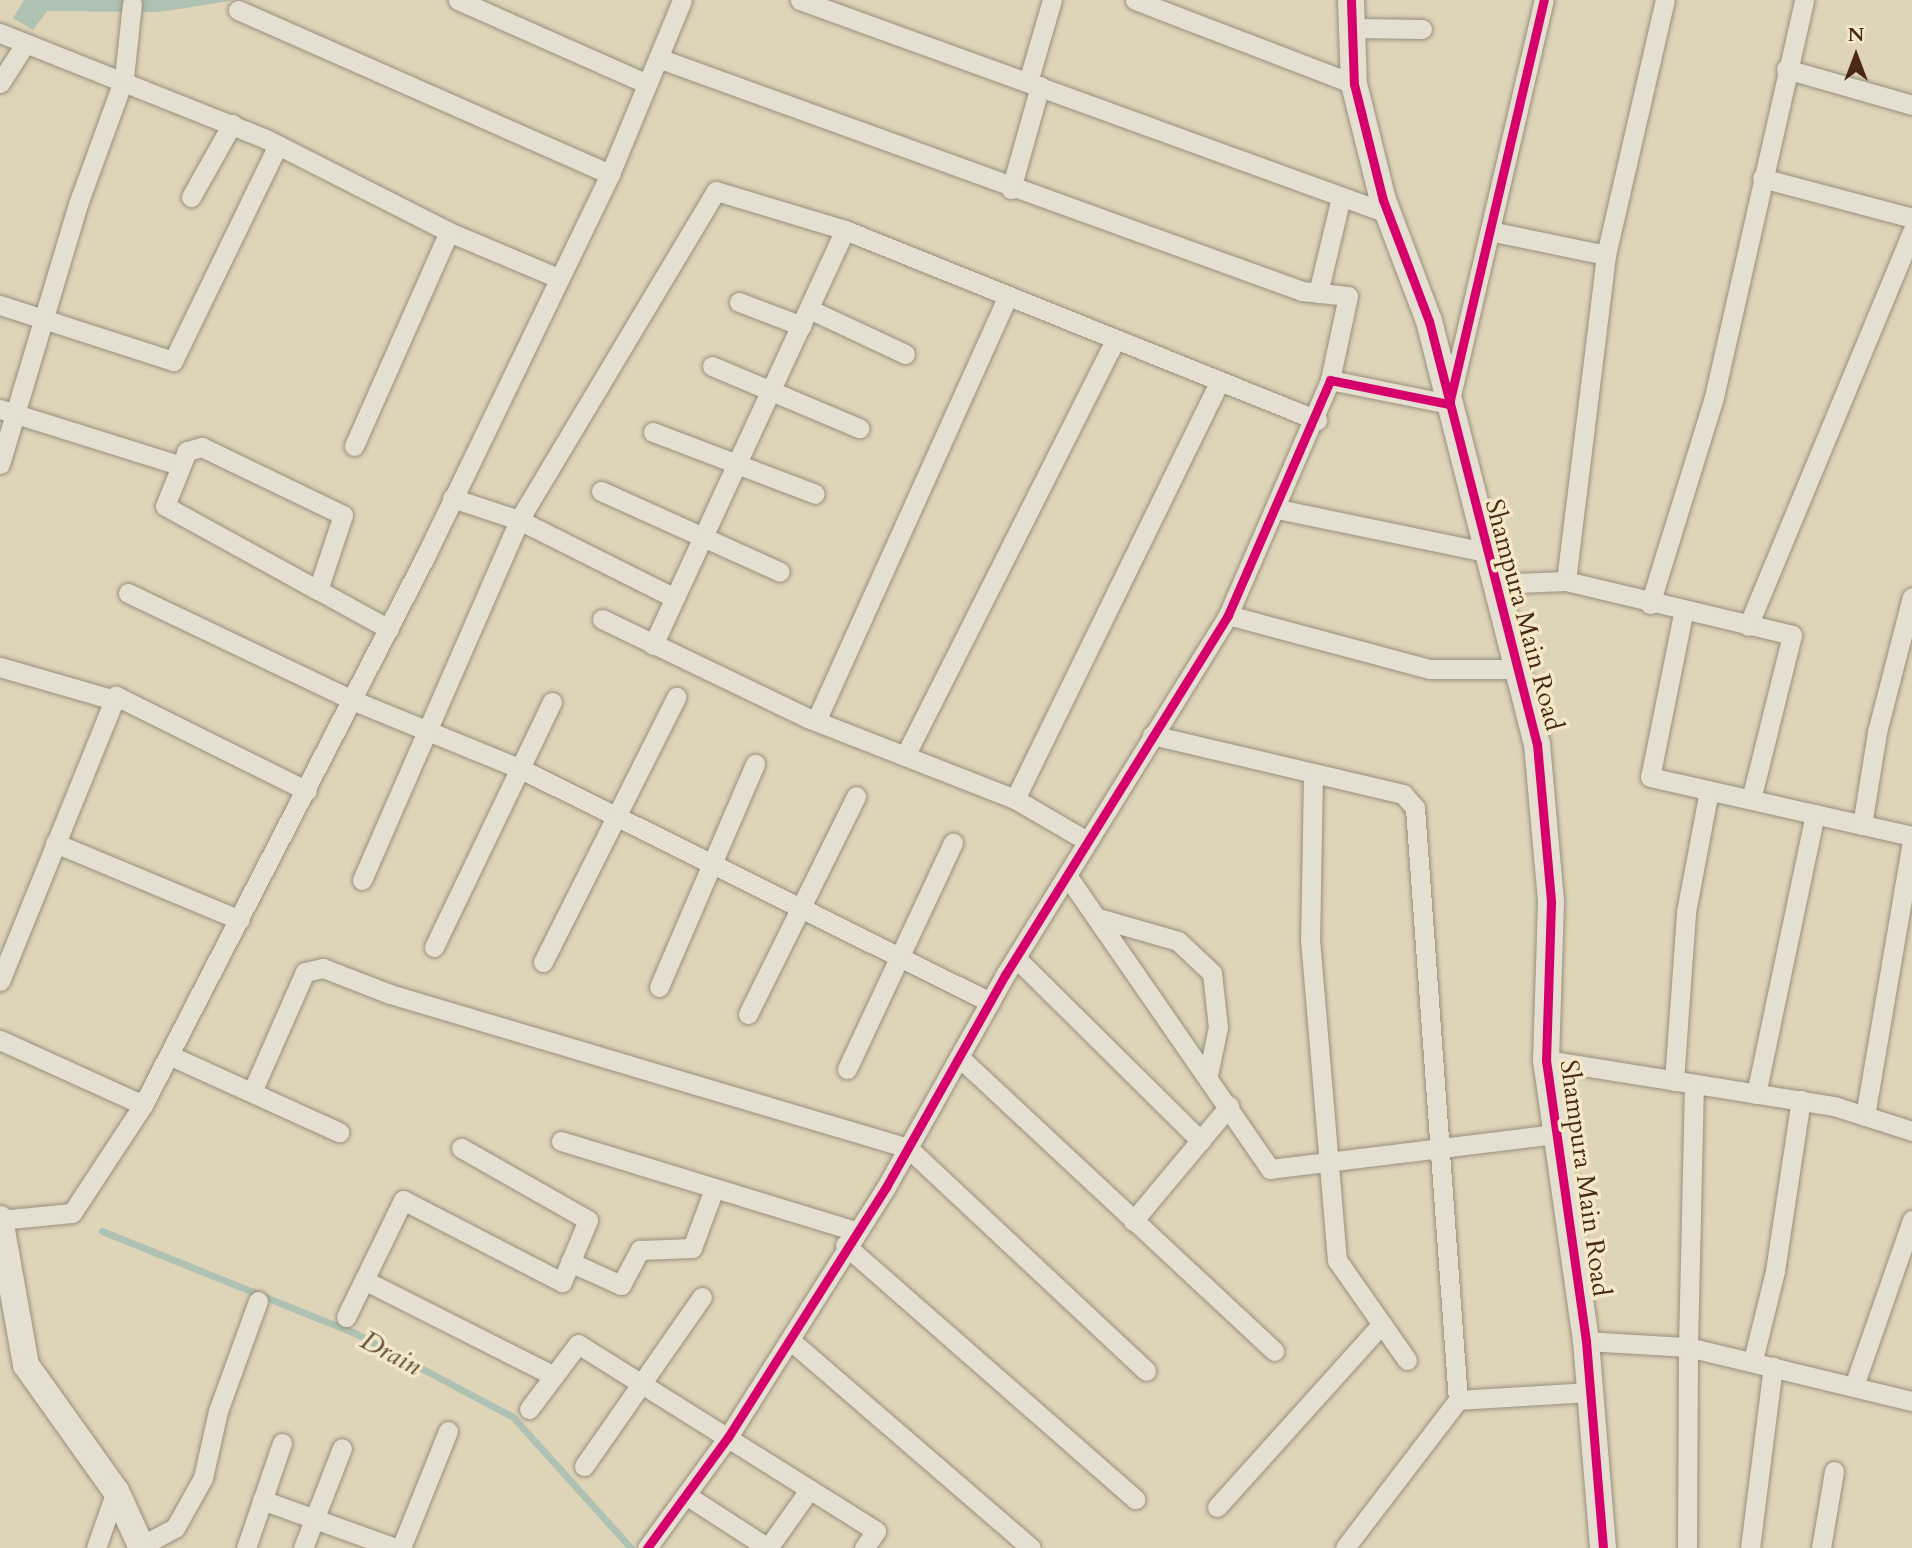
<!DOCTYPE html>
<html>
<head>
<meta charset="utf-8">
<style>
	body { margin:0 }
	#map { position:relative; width:1912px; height:1548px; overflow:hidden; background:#ded4b8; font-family:Cardo,serif }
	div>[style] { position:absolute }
	.water>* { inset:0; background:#afc1b2 }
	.stream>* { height:7px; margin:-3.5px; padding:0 3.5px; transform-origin:3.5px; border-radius:3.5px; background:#afc1b2 }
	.roads { filter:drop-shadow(0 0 2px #998f7d) drop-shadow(0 0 2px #998f7d) }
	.street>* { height:19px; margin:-9.5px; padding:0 9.5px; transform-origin:9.5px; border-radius:9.5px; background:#e4dfd1 }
	.secondary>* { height:26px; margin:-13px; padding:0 13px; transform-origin:13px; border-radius:13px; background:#e4dfd1 }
	.cycleway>* { height:9px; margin:-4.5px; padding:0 4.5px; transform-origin:4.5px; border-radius:4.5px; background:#d6006c }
	span { translate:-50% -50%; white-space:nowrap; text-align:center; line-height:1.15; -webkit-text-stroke:7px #f4e8c6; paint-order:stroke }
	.street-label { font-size:26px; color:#492916 }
	.water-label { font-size:28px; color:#5e4d3c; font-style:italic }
	.north { position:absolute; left:1821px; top:21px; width:70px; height:70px; -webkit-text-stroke:5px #f4e8c6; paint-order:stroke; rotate:0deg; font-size:19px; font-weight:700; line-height:28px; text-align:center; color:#492916 }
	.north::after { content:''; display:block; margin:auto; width:24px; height:32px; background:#492916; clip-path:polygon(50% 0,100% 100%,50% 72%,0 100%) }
</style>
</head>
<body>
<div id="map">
	<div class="water">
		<div style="clip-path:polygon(24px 0,235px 0,160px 12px,47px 11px,33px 30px,13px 18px)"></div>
	</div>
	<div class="stream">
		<div style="left:102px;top:1231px;width:273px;rotate:22deg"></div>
		<div style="left:355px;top:1333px;width:179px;rotate:28deg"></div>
		<div style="left:513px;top:1417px;width:176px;rotate:48deg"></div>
	</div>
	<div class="roads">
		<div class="street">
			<div style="left:458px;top:0;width:202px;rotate:23.9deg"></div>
			<div style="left:800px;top:0;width:624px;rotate:19.94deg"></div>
			<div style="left:1135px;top:0;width:235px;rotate:21deg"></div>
			<div style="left:238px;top:10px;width:407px;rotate:23.8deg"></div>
			<div style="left:1352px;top:28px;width:70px;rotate:0.8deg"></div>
			<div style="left:0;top:33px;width:286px;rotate:21.7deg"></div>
			<div style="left:266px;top:139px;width:205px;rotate:26.9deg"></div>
			<div style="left:449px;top:232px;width:118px;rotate:22.9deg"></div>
			<div style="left:658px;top:58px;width:685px;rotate:19.89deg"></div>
			<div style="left:1302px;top:291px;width:46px;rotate:6.2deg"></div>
			<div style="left:1348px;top:296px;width:86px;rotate:102.1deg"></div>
			<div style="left:1786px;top:69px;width:131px;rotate:15.9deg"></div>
			<div style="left:1028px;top:82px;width:85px;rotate:-73.7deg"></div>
			<div style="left:0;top:83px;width:46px;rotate:-57.3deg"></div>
			<div style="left:1762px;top:178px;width:155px;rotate:14.9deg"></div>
			<div style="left:1011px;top:189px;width:107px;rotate:-74.3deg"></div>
			<div style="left:191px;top:197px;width:84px;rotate:-60.7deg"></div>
			<div style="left:1490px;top:231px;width:118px;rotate:11.7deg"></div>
			<div style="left:1318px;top:293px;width:99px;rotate:-76.5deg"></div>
			<div style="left:739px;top:302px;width:67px;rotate:20.9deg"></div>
			<div style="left:0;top:305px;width:182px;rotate:17.9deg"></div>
			<div style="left:173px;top:361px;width:240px;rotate:-64.1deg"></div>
			<div style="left:809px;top:309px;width:106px;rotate:25.1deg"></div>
			<div style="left:712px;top:366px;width:160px;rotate:22.9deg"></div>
			<div style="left:0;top:409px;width:188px;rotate:17.4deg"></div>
			<div style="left:653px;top:432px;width:173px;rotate:20.9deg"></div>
			<div style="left:354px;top:446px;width:234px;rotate:-66.1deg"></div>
			<div style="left:0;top:464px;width:271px;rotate:-73.3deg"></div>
			<div style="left:78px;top:204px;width:134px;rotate:-69.9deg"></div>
			<div style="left:124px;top:78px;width:75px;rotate:-83.9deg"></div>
			<div style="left:601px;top:491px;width:196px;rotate:24.3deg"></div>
			<div style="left:452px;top:498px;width:71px;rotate:18.2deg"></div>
			<div style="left:519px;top:520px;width:172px;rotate:26.6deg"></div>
			<div style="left:1278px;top:509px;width:211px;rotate:11.7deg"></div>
			<div style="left:1566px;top:581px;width:328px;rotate:-83deg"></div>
			<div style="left:1606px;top:255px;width:262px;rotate:-77deg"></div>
			<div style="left:1492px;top:584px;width:74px;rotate:-2.3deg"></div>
			<div style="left:1566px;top:581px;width:232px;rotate:13.4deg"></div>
			<div style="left:1792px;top:635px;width:169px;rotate:104deg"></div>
			<div style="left:318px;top:590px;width:79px;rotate:-71.6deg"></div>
			<div style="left:343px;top:515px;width:157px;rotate:-154.3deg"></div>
			<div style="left:202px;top:447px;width:16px;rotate:165deg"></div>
			<div style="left:187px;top:451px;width:59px;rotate:111.8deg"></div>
			<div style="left:165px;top:506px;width:175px;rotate:28.8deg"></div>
			<div style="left:318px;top:590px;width:81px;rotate:28.8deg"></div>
			<div style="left:128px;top:593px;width:248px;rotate:25.5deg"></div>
			<div style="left:352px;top:700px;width:180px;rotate:22.2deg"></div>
			<div style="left:519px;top:768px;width:526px;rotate:26.42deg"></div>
			<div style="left:1650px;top:604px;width:217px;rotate:-72.8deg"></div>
			<div style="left:1714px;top:397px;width:407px;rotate:-77.2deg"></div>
			<div style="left:1683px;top:614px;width:166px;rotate:101.4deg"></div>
			<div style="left:1650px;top:777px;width:269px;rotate:12.7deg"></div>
			<div style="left:1228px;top:615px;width:209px;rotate:15deg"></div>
			<div style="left:1430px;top:669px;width:87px"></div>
			<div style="left:602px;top:619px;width:229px;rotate:25.7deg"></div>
			<div style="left:808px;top:718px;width:222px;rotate:21.4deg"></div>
			<div style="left:1015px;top:799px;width:83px;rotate:30.3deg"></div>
			<div style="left:1748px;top:626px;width:427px;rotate:-67.4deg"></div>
			<div style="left:653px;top:645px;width:457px;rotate:-65.2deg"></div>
			<div style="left:0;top:667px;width:119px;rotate:16.1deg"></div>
			<div style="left:816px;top:721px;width:465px;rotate:-65.7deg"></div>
			<div style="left:1152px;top:735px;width:258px;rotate:13.2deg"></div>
			<div style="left:1403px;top:794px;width:18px;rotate:49deg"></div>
			<div style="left:1415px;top:808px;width:594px;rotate:85.85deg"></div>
			<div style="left:1458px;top:1400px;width:186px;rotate:127.4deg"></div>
			<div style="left:906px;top:754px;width:461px;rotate:-63.2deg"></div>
			<div style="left:1313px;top:774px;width:165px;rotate:91deg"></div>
			<div style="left:1310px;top:939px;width:322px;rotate:85.2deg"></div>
			<div style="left:1337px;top:1260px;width:122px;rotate:55deg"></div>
			<div style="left:1015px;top:799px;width:464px;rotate:-63.9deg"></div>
			<div style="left:1862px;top:825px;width:94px;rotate:-80.8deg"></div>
			<div style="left:1877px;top:732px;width:139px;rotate:-75.5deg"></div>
			<div style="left:55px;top:843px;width:200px;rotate:22.6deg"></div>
			<div style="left:1068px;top:877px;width:355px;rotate:55.3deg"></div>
			<div style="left:1270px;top:1169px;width:288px;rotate:-7deg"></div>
			<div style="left:362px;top:880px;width:393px;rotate:-66.4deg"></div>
			<div style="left:519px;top:520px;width:383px;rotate:-59.1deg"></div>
			<div style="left:716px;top:191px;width:135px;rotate:16.8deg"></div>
			<div style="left:845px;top:230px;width:509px;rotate:21.93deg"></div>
			<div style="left:1098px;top:918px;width:83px;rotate:16deg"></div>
			<div style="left:1178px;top:941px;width:47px;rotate:43.3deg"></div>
			<div style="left:1212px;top:973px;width:54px;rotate:83.7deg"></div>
			<div style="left:1218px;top:1027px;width:49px;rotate:101.8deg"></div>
			<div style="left:434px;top:947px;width:272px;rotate:-64.3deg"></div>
			<div style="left:1016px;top:958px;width:260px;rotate:44.7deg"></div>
			<div style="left:543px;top:962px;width:297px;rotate:-63.3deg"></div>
			<div style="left:0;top:981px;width:308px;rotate:-67.9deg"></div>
			<div style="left:116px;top:696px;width:213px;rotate:26.4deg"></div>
			<div style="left:659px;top:987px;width:243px;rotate:-66.7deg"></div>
			<div style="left:748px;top:1014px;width:243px;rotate:-63.6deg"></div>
			<div style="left:0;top:1040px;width:157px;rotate:24.4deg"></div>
			<div style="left:169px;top:1055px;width:187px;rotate:24.4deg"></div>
			<div style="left:959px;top:1057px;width:431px;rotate:43deg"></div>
			<div style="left:1546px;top:1060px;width:292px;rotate:9.1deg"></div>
			<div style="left:1834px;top:1106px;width:82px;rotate:17.8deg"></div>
			<div style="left:847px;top:1069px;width:250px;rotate:-64.9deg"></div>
			<div style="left:1674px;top:1081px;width:169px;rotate:-85.9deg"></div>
			<div style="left:1686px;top:912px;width:124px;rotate:-79.3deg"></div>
			<div style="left:252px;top:1092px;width:131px;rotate:-66.2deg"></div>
			<div style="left:305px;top:972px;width:18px;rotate:-13deg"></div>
			<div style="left:323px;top:968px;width:72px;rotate:21.2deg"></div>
			<div style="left:390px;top:994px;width:540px;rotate:16.56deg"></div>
			<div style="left:908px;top:1148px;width:326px;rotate:43.1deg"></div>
			<div style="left:1756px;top:1094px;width:286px;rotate:-78.1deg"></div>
			<div style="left:1865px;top:1116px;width:278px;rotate:-80.3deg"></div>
			<div style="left:561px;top:1141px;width:307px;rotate:17deg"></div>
			<div style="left:0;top:1220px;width:72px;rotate:-5.6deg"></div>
			<div style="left:72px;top:1213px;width:129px;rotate:-56.7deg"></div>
			<div style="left:143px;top:1105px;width:616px;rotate:-62.77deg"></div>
			<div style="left:425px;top:557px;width:425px;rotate:-64.2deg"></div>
			<div style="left:610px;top:174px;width:188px;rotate:-67.5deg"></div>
			<div style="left:1133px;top:1221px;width:150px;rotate:-50.1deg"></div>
			<div style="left:845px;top:1245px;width:386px;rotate:41.2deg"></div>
			<div style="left:570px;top:1262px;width:56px;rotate:24.3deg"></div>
			<div style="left:621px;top:1285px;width:40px;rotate:-62deg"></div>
			<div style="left:640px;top:1250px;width:52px;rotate:-2.2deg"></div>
			<div style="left:692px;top:1248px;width:63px;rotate:-69.6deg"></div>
			<div style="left:364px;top:1280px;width:213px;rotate:26.8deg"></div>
			<div style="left:346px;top:1317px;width:130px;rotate:-64deg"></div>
			<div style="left:403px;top:1200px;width:179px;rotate:27.3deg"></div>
			<div style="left:562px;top:1282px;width:67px;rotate:-67.2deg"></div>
			<div style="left:588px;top:1220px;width:146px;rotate:-150.4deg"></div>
			<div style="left:790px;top:1340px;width:318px;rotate:40.8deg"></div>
			<div style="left:1586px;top:1341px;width:102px;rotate:3.4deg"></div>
			<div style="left:1688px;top:1347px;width:263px;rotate:-88.7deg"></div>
			<div style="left:1753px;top:1360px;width:92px;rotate:-76.1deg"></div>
			<div style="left:1775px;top:1271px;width:173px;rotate:-81.4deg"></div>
			<div style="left:1855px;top:1383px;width:173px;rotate:-70.7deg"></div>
			<div style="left:1458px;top:1400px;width:131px;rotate:-3.5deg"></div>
			<div style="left:529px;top:1409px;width:81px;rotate:-53deg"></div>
			<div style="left:578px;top:1344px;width:352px;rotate:32.1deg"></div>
			<div style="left:876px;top:1531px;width:21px;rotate:125deg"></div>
			<div style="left:584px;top:1466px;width:206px;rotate:-55.1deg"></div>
			<div style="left:686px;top:1495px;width:98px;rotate:32.9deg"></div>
			<div style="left:768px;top:1548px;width:72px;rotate:-54.6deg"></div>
			<div style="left:262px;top:1500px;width:141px;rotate:19.8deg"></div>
			<div style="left:1217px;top:1507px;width:246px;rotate:-48deg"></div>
			<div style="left:141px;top:1546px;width:38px;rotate:-28deg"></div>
			<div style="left:175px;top:1528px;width:57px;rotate:-60.8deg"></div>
			<div style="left:203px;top:1478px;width:69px;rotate:-77.4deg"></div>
			<div style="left:218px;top:1411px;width:117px;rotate:-70deg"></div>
			<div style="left:96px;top:1548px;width:60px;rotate:-70.7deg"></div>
			<div style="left:246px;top:1548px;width:111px;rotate:-71.1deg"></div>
			<div style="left:303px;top:1548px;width:107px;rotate:-68.7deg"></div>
			<div style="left:401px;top:1548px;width:126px;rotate:-68.1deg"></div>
			<div style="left:647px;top:1548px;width:137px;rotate:-53.9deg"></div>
			<div style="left:728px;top:1437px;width:296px;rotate:-57.7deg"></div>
			<div style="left:886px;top:1187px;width:243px;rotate:-60.7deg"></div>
			<div style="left:1005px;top:975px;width:423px;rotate:-58.2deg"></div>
			<div style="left:1228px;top:615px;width:256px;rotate:-66.5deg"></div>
			<div style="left:1330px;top:380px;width:121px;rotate:11.4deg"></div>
			<div style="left:1449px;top:404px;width:415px;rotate:-76.8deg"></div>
			<div style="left:1687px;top:1548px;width:201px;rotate:-89.7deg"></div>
			<div style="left:1688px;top:1347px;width:230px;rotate:13.6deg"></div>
			<div style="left:1750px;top:1548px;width:183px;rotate:-82.8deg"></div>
			<div style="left:1821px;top:1548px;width:78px;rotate:-80.4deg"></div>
		</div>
		<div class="secondary">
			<div style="left:1351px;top:0;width:84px;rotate:88deg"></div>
			<div style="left:1354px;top:84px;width:120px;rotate:76deg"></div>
			<div style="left:1383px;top:200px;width:129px;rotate:69.2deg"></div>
			<div style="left:1429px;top:321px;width:437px;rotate:75.7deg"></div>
			<div style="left:1537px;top:744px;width:159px;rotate:84.9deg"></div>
			<div style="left:1551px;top:902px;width:158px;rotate:91.8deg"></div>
			<div style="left:1546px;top:1060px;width:284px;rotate:81.9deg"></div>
			<div style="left:1586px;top:1341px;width:208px;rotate:85.3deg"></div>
			<div style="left:0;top:1219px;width:148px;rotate:79.9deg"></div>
			<div style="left:26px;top:1365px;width:155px;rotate:54.5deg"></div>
			<div style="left:116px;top:1491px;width:63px;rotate:65.5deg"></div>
		</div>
	</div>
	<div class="cycleway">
		<div style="left:1351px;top:0;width:84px;rotate:88deg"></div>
		<div style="left:1354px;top:84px;width:120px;rotate:76deg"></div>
		<div style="left:1383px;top:200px;width:129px;rotate:69.2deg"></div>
		<div style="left:1429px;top:321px;width:437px;rotate:75.7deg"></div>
		<div style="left:1537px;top:744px;width:159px;rotate:84.9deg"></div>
		<div style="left:1551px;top:902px;width:158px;rotate:91.8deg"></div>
		<div style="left:1546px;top:1060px;width:284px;rotate:81.9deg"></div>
		<div style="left:1586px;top:1341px;width:208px;rotate:85.3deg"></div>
		<div style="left:647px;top:1548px;width:137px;rotate:-53.9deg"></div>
		<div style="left:728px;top:1437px;width:296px;rotate:-57.7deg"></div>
		<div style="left:886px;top:1187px;width:243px;rotate:-60.7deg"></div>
		<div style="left:1005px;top:975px;width:423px;rotate:-58.2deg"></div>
		<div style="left:1228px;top:615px;width:256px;rotate:-66.5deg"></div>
		<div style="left:1330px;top:380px;width:121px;rotate:11.4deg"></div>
		<div style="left:1449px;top:404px;width:415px;rotate:-76.8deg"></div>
	</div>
	<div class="street-label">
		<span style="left:1524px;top:615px;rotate:75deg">Shampura Main Road</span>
		<span style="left:1585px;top:1178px;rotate:82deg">Shampura Main Road</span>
	</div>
	<div class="water-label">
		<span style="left:391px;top:1353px;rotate:28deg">Drain</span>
	</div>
	<div class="north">N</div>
</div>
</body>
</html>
